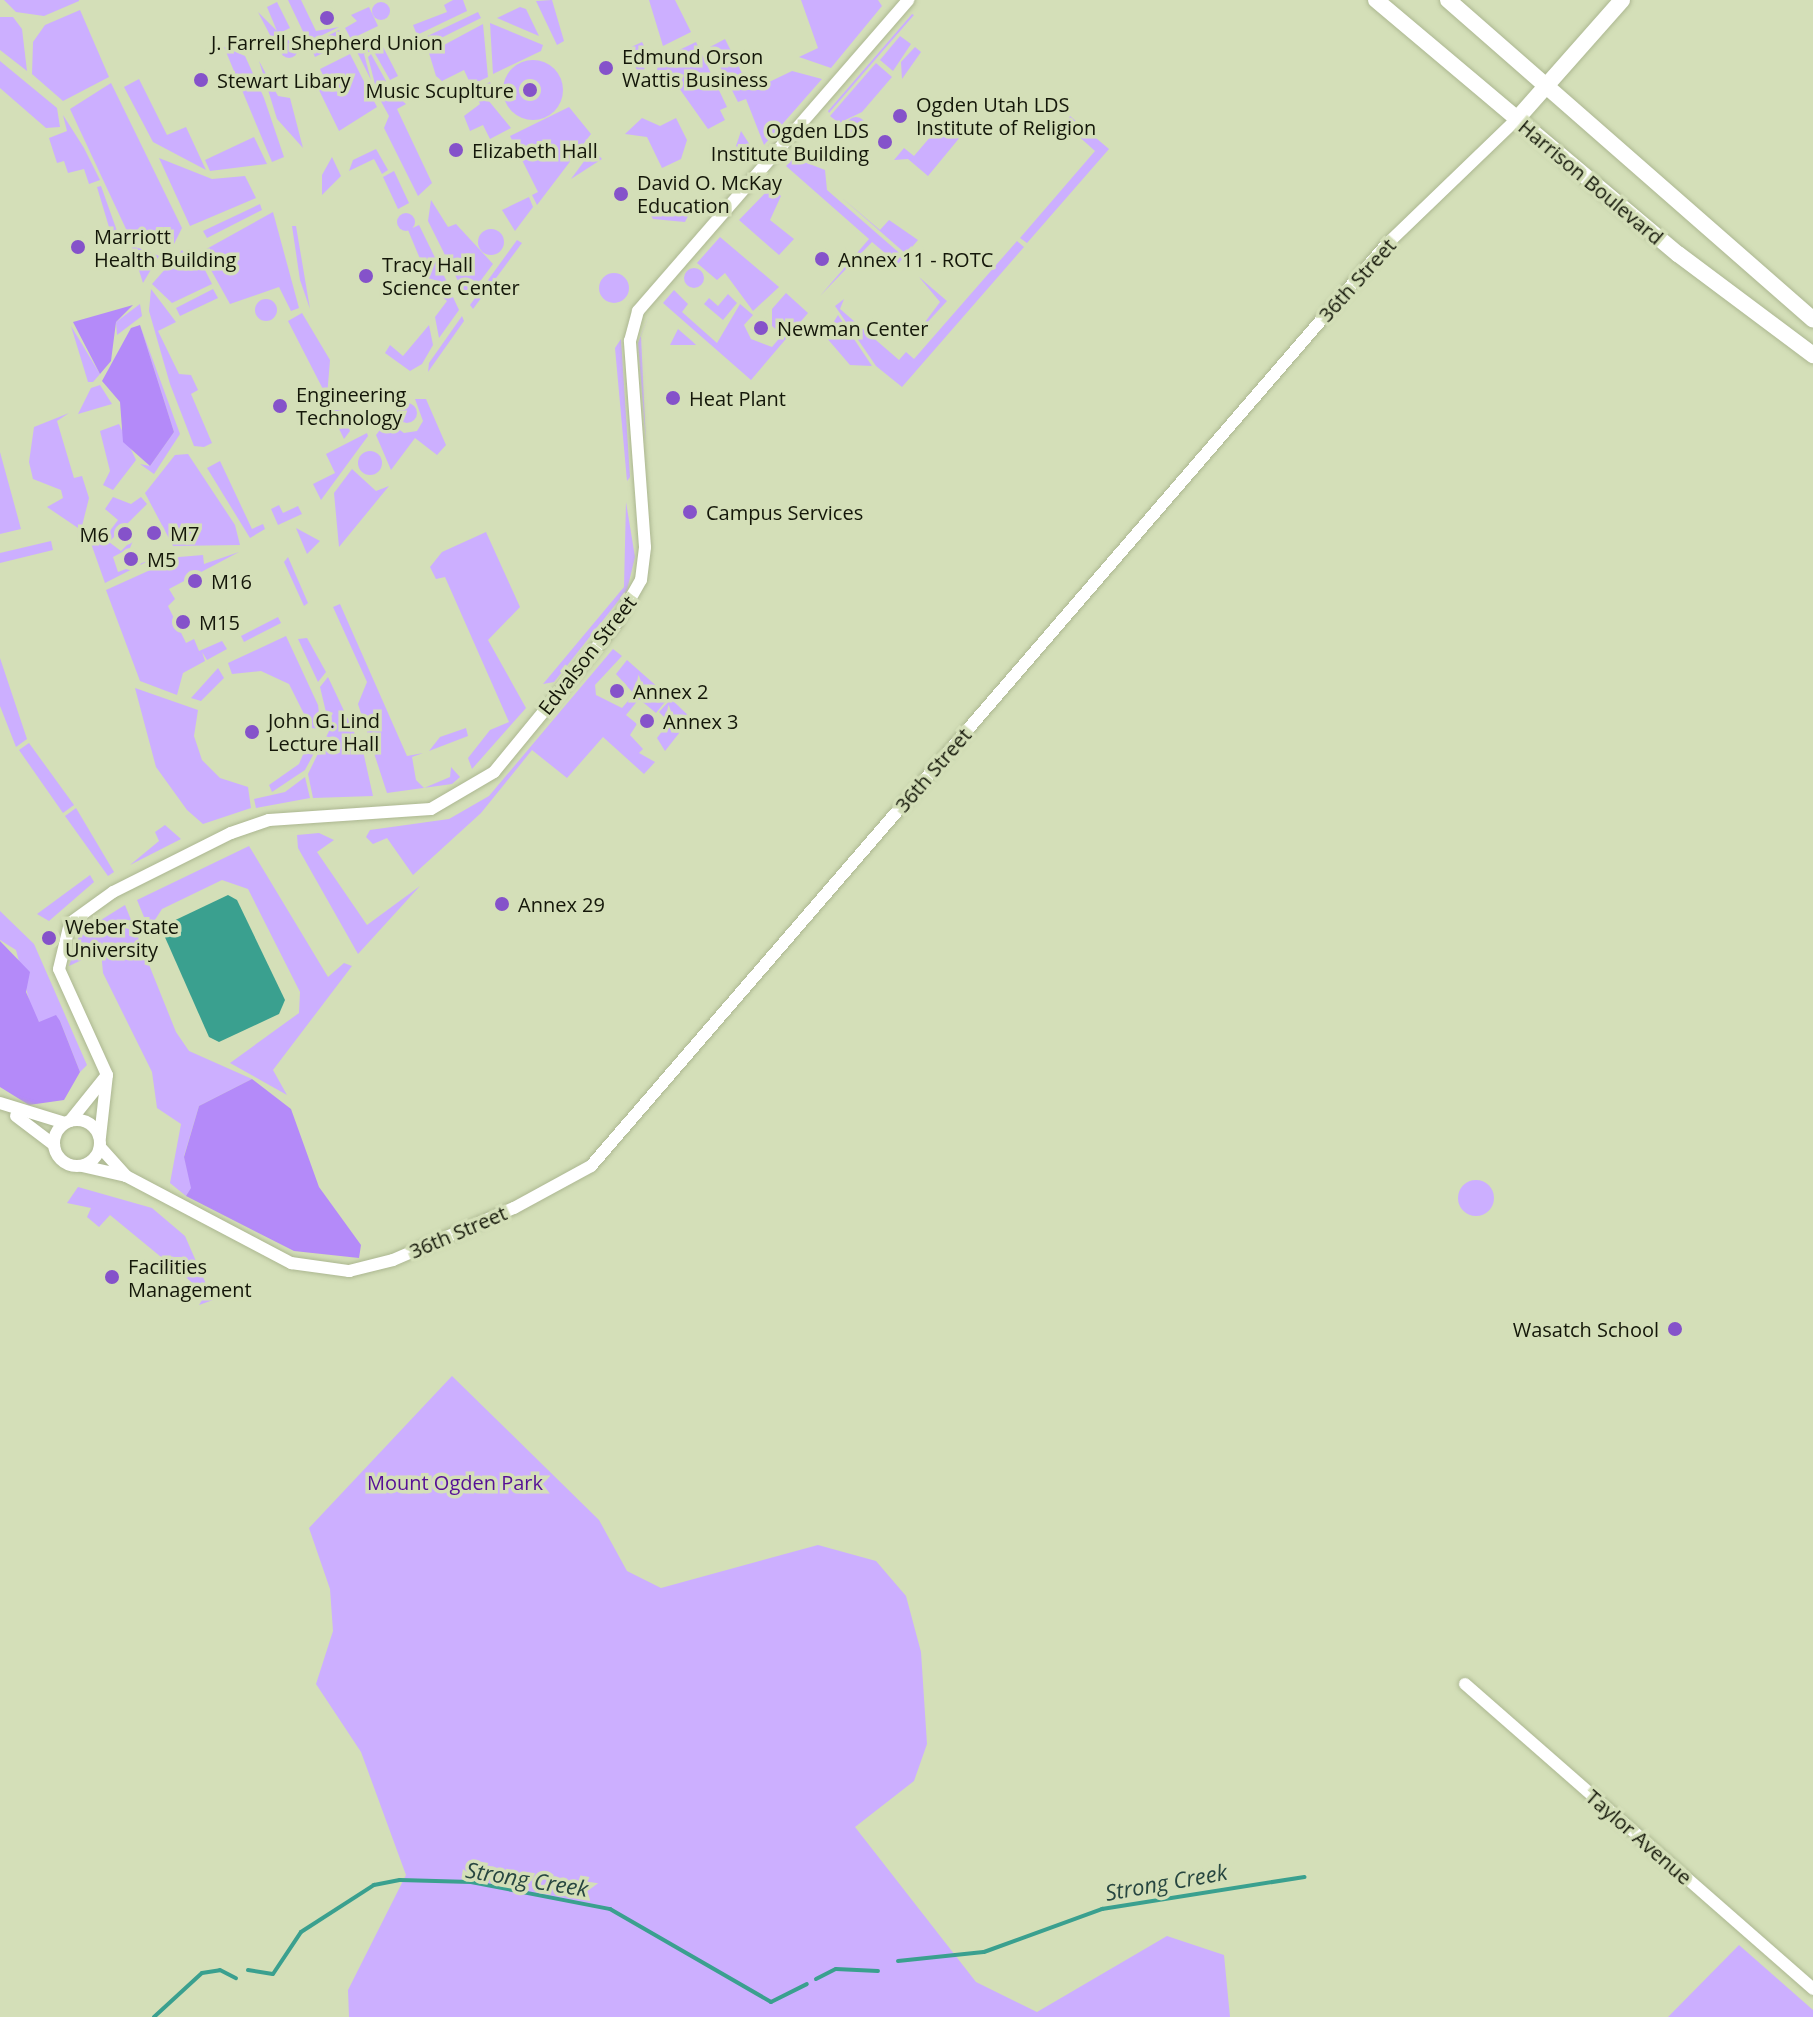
<!DOCTYPE html>
<html>
<head>
<meta charset="utf-8">
<style>
	body { margin:0 }
	#map { position:relative; width:1813px; height:2017px; overflow:hidden; background:#d4dfb8; font-family:"Open Sans",sans-serif }
	div>[style] { position:absolute }
	.green>* { inset:0; background:#ccafff }
	.round { border-radius:50% }
	.forest>* { inset:0; background:#b48af9 }
	.water>* { inset:0; background:#3aa08f }
	.stream>* { height:4px; margin:-2px; padding:0 2px; transform-origin:2px; border-radius:2px; background:#3aa08f }
	.roads { filter:drop-shadow(0 0 2px #acb791) drop-shadow(0 0 2px #acb791) }
	.minor>* { height:12px; margin:-6px; padding:0 6px; transform-origin:6px; border-radius:6px; background:#fff }
	.minor>.ring { margin:-6px; padding:0; box-sizing:content-box; background:none; border:12px solid #fff; border-radius:50% }
	.major>* { height:16px; margin:-8px; padding:0 8px; transform-origin:8px; border-radius:8px; background:#fff }
	.dots>* { width:22px; height:22px; translate:-50% -50%; box-sizing:border-box; border:4px solid #d4dfb8; border-radius:50% }
	span { translate:-50% -50%; white-space:nowrap; text-align:center; line-height:1.15; -webkit-text-stroke:7px #d4dfb8; paint-order:stroke }
	.poi-label { font-size:20px; color:#141709 }
	.left { translate:0 -50%; text-align:left }
	.right { translate:-100% -50%; text-align:right }
	.street-label { font-size:20px; color:#141709 }
	.park-label { font-size:20px; color:#560f96 }
	.water-label { font-size:22px; color:#274640; font-style:italic }
</style>
</head>
<body>
<div id="map">
	<div class="green">
		<div style="clip-path:polygon(4px 0,79px 0,79px 1px,44px 16px,16px 12px)"></div>
		<div style="clip-path:polygon(288px 0,301px 0,316px 31px,339px 27px,308px 42px)"></div>
		<div style="clip-path:polygon(453px 0,463px 0,467px 11px,417px 35px,413px 25px,447px 12px,444px 5px)"></div>
		<div style="clip-path:polygon(552px 0,564px 41px,557px 45px,536px 1px)"></div>
		<div style="clip-path:polygon(649px 0,675px 0,691px 32px,663px 46px)"></div>
		<div style="clip-path:polygon(801px 0,878px 0,882px 6px,831px 68px,799px 57px,818px 48px)"></div>
		<div class="round" style="left:372px;top:2px;width:18px;height:18px"></div>
		<div style="clip-path:polygon(277px 2px,290px 28px,271px 37px,258px 12px,277px 31px,267px 7px)"></div>
		<div style="clip-path:polygon(369px 7px,378px 26px,351px 39px,345px 28px,357px 21px,351px 15px)"></div>
		<div style="clip-path:polygon(520px 7px,526px 9px,539px 36px,497px 18px)"></div>
		<div style="clip-path:polygon(80px 10px,109px 77px,63px 101px,32px 74px,33px 42px,45px 25px)"></div>
		<div style="clip-path:polygon(478px 12px,481px 18px,421px 48px,417px 41px)"></div>
		<div style="clip-path:polygon(912px 14px,914px 15px,829px 113px,828px 111px)"></div>
		<div style="clip-path:polygon(0 17px,13px 17px,22px 29px,27px 71px,0 50px)"></div>
		<div style="clip-path:polygon(490px 23px,543px 45px,541px 51px,493px 74px)"></div>
		<div style="clip-path:polygon(483px 24px,488px 77px,471px 85px,464px 70px,442px 81px,436px 76px,429px 53px)"></div>
		<div style="clip-path:polygon(339px 30px,345px 42px,315px 57px,310px 45px)"></div>
		<div style="clip-path:polygon(900px 36px,911px 44px,893px 71px,880px 60px)"></div>
		<div style="clip-path:polygon(379px 39px,398px 76px,390px 80px,373px 50px,364px 54px,371px 80px,357px 52px)"></div>
		<div style="clip-path:polygon(725px 39px,746px 81px,760px 75px,765px 84px,792px 71px,822px 79px,764px 145px,746px 99px,738px 102px,710px 47px)"></div>
		<div class="round" style="left:280px;top:40px;width:18px;height:18px"></div>
		<div style="clip-path:polygon(642px 42px,649px 55px,641px 79px,627px 49px)"></div>
		<div style="clip-path:polygon(696px 42px,727px 107px,720px 110px,725px 120px,708px 129px,674px 81px,660px 87px,655px 77px,660px 59px)"></div>
		<div style="clip-path:polygon(224px 47px,245px 56px,264px 98px,284px 157px,272px 162px)"></div>
		<div style="clip-path:polygon(915px 47px,921px 52px,902px 79px,901px 62px)"></div>
		<div style="clip-path:polygon(350px 54px,377px 107px,339px 131px,315px 82px,324px 77px,320px 69px)"></div>
		<div style="clip-path:polygon(371px 54px,386px 81px,376px 88px,368px 57px)"></div>
		<div class="round" style="left:503px;top:60px;width:60px;height:60px"></div>
		<div style="clip-path:polygon(0 61px,57px 108px,60px 127px,46px 128px,0 88px)"></div>
		<div style="clip-path:polygon(259px 61px,278px 96px,290px 98px,303px 148px,277px 119px)"></div>
		<div style="clip-path:polygon(876px 63px,892px 77px,862px 112px,839px 123px,830px 116px)"></div>
		<div style="clip-path:polygon(139px 79px,167px 135px,186px 127px,206px 170px,153px 142px,124px 87px)"></div>
		<div style="clip-path:polygon(490px 82px,496px 95px,488px 100px,511px 128px,490px 139px,483px 125px,470px 131px,464px 116px,480px 104px,474px 90px)"></div>
		<div style="clip-path:polygon(111px 83px,182px 228px,174px 244px,144px 242px,126px 229px,70px 109px)"></div>
		<div style="clip-path:polygon(387px 87px,406px 104px,397px 109px,432px 183px,418px 196px,384px 128px,389px 116px,377px 94px)"></div>
		<div style="clip-path:polygon(569px 107px,591px 134px,537px 205px,532px 195px,538px 192px,510px 136px)"></div>
		<div style="clip-path:polygon(63px 115px,84px 148px,100px 180px,89px 184px,84px 169px,68px 173px,64px 161px,57px 163px,49px 138px,67px 131px)"></div>
		<div style="clip-path:polygon(1070px 116px,1109px 149px,1027px 243px,1020px 238px,1095px 151px,1065px 124px)"></div>
		<div class="round" style="left:846px;top:117px;width:20px;height:20px"></div>
		<div style="clip-path:polygon(642px 118px,660px 126px,676px 118px,687px 140px,681px 159px,662px 168px,647px 137px,625px 134px)"></div>
		<div style="clip-path:polygon(943px 122px,961px 136px,928px 176px,908px 159px,894px 160px,904px 148px,914px 156px)"></div>
		<div style="clip-path:polygon(741px 131px,755px 153px,748px 159px,736px 146px)"></div>
		<div style="clip-path:polygon(254px 137px,267px 164px,210px 171px,205px 160px)"></div>
		<div style="clip-path:polygon(376px 149px,388px 170px,382px 174px,374px 159px,349px 171px,353px 160px)"></div>
		<div style="clip-path:polygon(593px 149px,602px 159px,571px 179px)"></div>
		<div style="clip-path:polygon(332px 157px,341px 176px,322px 195px,322px 175px)"></div>
		<div style="clip-path:polygon(159px 158px,212px 179px,245px 176px,256px 198px,190px 226px)"></div>
		<div style="clip-path:polygon(794px 158px,825px 170px,827px 190px,904px 257px,898px 264px,872px 242px,820px 296px,869px 239px,786px 166px)"></div>
		<div style="clip-path:polygon(394px 171px,409px 203px,398px 209px,383px 177px)"></div>
		<div style="clip-path:polygon(101px 186px,122px 245px,115px 247px,97px 187px)"></div>
		<div style="clip-path:polygon(771px 187px,781px 196px,770px 220px,794px 239px,779px 255px,739px 220px)"></div>
		<div style="clip-path:polygon(529px 197px,533px 207px,515px 231px,502px 210px)"></div>
		<div style="clip-path:polygon(841px 197px,880px 230px,889px 220px,918px 240px,906px 254px)"></div>
		<div style="clip-path:polygon(677px 199px,692px 208px,685px 222px,653px 219px,649px 212px)"></div>
		<div style="clip-path:polygon(431px 200px,448px 227px,456px 224px,493px 264px,467px 299px,428px 221px)"></div>
		<div style="clip-path:polygon(260px 204px,262px 210px,207px 238px,203px 231px)"></div>
		<div style="clip-path:polygon(273px 212px,299px 308px,291px 311px,279px 287px,230px 304px,201px 252px)"></div>
		<div class="round" style="left:397px;top:213px;width:18px;height:18px"></div>
		<div style="clip-path:polygon(419px 225px,448px 284px,428px 278px,408px 230px)"></div>
		<div style="clip-path:polygon(292px 226px,296px 226px,310px 309px,300px 280px)"></div>
		<div class="round" style="left:478px;top:229px;width:26px;height:26px"></div>
		<div style="clip-path:polygon(720px 237px,779px 287px,753px 311px,725px 273px,717px 280px,697px 263px)"></div>
		<div style="clip-path:polygon(517px 240px,522px 243px,473px 309px,470px 305px)"></div>
		<div style="clip-path:polygon(1017px 241px,1024px 247px,902px 387px,876px 366px,835px 306px,844px 299px,840px 309px,899px 360px,906px 352px,914px 359px)"></div>
		<div style="clip-path:polygon(131px 245px,159px 256px,143px 283px)"></div>
		<div style="clip-path:polygon(182px 250px,187px 258px,197px 254px,212px 284px,172px 303px,152px 284px)"></div>
		<div class="round" style="left:684px;top:268px;width:20px;height:20px"></div>
		<div class="round" style="left:599px;top:273px;width:30px;height:30px"></div>
		<div style="clip-path:polygon(919px 277px,947px 301px,913px 338px,940px 302px)"></div>
		<div style="clip-path:polygon(431px 287px,452px 295px,459px 310px,439px 338px,435px 317px,447px 301px)"></div>
		<div style="clip-path:polygon(151px 289px,176px 322px,158px 331px,179px 374px,191px 375px,198px 390px,191px 394px,212px 443px,204px 447px,194px 446px,170px 384px,149px 311px)"></div>
		<div style="clip-path:polygon(213px 289px,218px 298px,180px 316px,176px 308px)"></div>
		<div style="clip-path:polygon(674px 290px,688px 304px,682px 312px,717px 343px,740px 304px,753px 315px,744px 325px,751px 339px,772px 347px,782px 335px,772px 326px,772px 309px,786px 293px,808px 313px,751px 380px,663px 303px)"></div>
		<div style="clip-path:polygon(728px 294px,737px 303px,723px 320px,704px 304px,709px 298px,718px 306px)"></div>
		<div class="round" style="left:255px;top:299px;width:22px;height:22px"></div>
		<div style="clip-path:polygon(140px 304px,142px 316px,117px 335px,116px 322px)"></div>
		<div style="clip-path:polygon(651px 310px,641px 336px,646px 443px,638px 343px)"></div>
		<div style="clip-path:polygon(302px 313px,330px 360px,327px 397px,288px 321px)"></div>
		<div style="clip-path:polygon(838px 315px,872px 366px,850px 365px,825px 336px)"></div>
		<div style="clip-path:polygon(462px 316px,464px 321px,428px 372px,429px 363px)"></div>
		<div style="clip-path:polygon(140px 325px,180px 434px,154px 474px,140px 464px,150px 466px,174px 432px)"></div>
		<div style="clip-path:polygon(429px 325px,433px 345px,422px 364px,410px 371px,385px 353px,390px 345px,403px 356px)"></div>
		<div style="clip-path:polygon(71px 326px,100px 374px,93px 382px,88px 382px)"></div>
		<div style="clip-path:polygon(678px 329px,693px 342px,696px 345px,670px 345px)"></div>
		<div style="clip-path:polygon(621px 339px,630px 477px,627px 481px,615px 348px)"></div>
		<div style="clip-path:polygon(100px 385px,112px 404px,78px 414px,91px 388px)"></div>
		<div style="clip-path:polygon(415px 399px,426px 399px,446px 445px,437px 455px,415px 438px,391px 470px,376px 435px,387px 421px,404px 433px,417px 431px,423px 421px)"></div>
		<div class="round" style="left:397px;top:403px;width:20px;height:20px"></div>
		<div style="clip-path:polygon(330px 410px,341px 410px,350px 431px,344px 439px)"></div>
		<div style="clip-path:polygon(69px 413px,57px 421px,74px 478px,82px 476px,89px 498px,81px 530px,47px 507px,63px 498px,61px 490px,33px 479px,29px 462px,34px 427px)"></div>
		<div style="clip-path:polygon(119px 424px,136px 460px,113px 490px,103px 485px,110px 471px,100px 431px)"></div>
		<div style="clip-path:polygon(367px 433px,368px 436px,321px 500px,313px 484px,335px 473px,326px 454px)"></div>
		<div class="round" style="left:358px;top:451px;width:24px;height:24px"></div>
		<div style="clip-path:polygon(0 452px,21px 529px,0 534px)"></div>
		<div style="clip-path:polygon(188px 454px,235px 525px,240px 545px,173px 546px,145px 493px,175px 455px)"></div>
		<div style="clip-path:polygon(220px 461px,252px 529px,263px 524px,265px 529px,250px 538px,207px 468px)"></div>
		<div style="clip-path:polygon(352px 469px,376px 491px,389px 486px,339px 547px,334px 493px)"></div>
		<div style="clip-path:polygon(113px 497px,131px 504px,141px 497px,147px 504px,109px 542px,121px 551px,134px 538px,130px 548px,113px 557px,118px 572px,150px 560px,105px 583px,88px 535px,103px 540px,118px 520px,105px 509px)"></div>
		<div style="clip-path:polygon(626px 502px,635px 557px,627px 590px,554px 682px,543px 684px,624px 587px)"></div>
		<div style="clip-path:polygon(279px 505px,283px 513px,298px 506px,302px 514px,278px 525px,271px 509px)"></div>
		<div style="clip-path:polygon(296px 528px,320px 541px,307px 554px)"></div>
		<div style="clip-path:polygon(486px 532px,520px 607px,488px 640px,526px 708px,472px 769px,468px 758px,490px 730px,509px 722px,445px 577px,436px 579px,430px 567px,442px 552px)"></div>
		<div style="clip-path:polygon(51px 541px,53px 550px,0 563px,0 553px)"></div>
		<div style="clip-path:polygon(239px 552px,169px 589px,175px 599px,168px 606px,186px 643px,194px 639px,199px 651px,222px 641px,227px 649px,207px 660px,202px 652px,205px 661px,183px 673px,177px 695px,140px 681px,106px 590px,179px 557px,203px 555px,204px 564px)"></div>
		<div style="clip-path:polygon(288px 557px,308px 603px,304px 606px,284px 562px)"></div>
		<div style="clip-path:polygon(340px 604px,407px 756px,423px 753px,412px 757px,416px 780px,424px 788px,450px 777px,451px 767px,460px 777px,452px 784px,387px 793px,358px 704px,367px 682px,333px 607px)"></div>
		<div style="clip-path:polygon(278px 617px,281px 623px,244px 642px,241px 636px)"></div>
		<div style="clip-path:polygon(286px 636px,318px 705px,321px 729px,311px 728px,289px 684px,261px 671px,232px 674px,228px 663px)"></div>
		<div style="clip-path:polygon(307px 638px,326px 672px,318px 682px,298px 639px)"></div>
		<div style="clip-path:polygon(613px 649px,622px 656px,595px 685px,596px 695px,622px 708px,634px 694px,616px 674px,627px 660px,669px 697px,656px 713px,639px 699px,626px 715px,637px 724px,630px 735px,643px 749px,639px 753px,655px 762px,644px 774px,603px 737px,567px 778px,532px 750px,481px 813px,413px 875px,387px 838px,373px 844px,366px 837px,370px 830px,449px 819px,489px 796px)"></div>
		<div style="clip-path:polygon(0 658px,27px 739px,16px 747px,0 706px)"></div>
		<div style="clip-path:polygon(218px 668px,224px 678px,201px 701px,191px 698px)"></div>
		<div style="clip-path:polygon(328px 677px,363px 751px,373px 796px,313px 798px,308px 774px,330px 729px,320px 687px)"></div>
		<div style="clip-path:polygon(135px 688px,198px 710px,194px 736px,202px 760px,220px 778px,248px 787px,251px 808px,203px 824px,187px 810px,156px 767px)"></div>
		<div style="clip-path:polygon(671px 699px,691px 718px,665px 751px,657px 738px,669px 722px,659px 712px)"></div>
		<div style="clip-path:polygon(466px 728px,468px 736px,429px 751px,440px 737px)"></div>
		<div style="clip-path:polygon(310px 738px,319px 744px,305px 770px,272px 792px,269px 785px,299px 764px)"></div>
		<div style="clip-path:polygon(29px 743px,74px 805px,63px 813px,19px 750px)"></div>
		<div style="clip-path:polygon(305px 777px,310px 798px,256px 808px,254px 799px,285px 792px)"></div>
		<div style="clip-path:polygon(76px 808px,114px 872px,108px 876px,65px 816px)"></div>
		<div style="clip-path:polygon(165px 825px,181px 839px,130px 865px,159px 841px,155px 832px)"></div>
		<div style="clip-path:polygon(319px 833px,334px 840px,317px 852px,367px 925px,420px 886px,358px 954px,298px 848px,297px 835px)"></div>
		<div style="clip-path:polygon(249px 846px,328px 977px,344px 963px,352px 966px,273px 1070px,287px 1095px,230px 1063px,299px 1013px,300px 992px,248px 889px,222px 880px,162px 909px,149px 929px,137px 900px)"></div>
		<div style="clip-path:polygon(90px 875px,94px 882px,49px 921px,37px 914px)"></div>
		<div style="clip-path:polygon(125px 905px,176px 1032px,189px 1051px,252px 1079px,199px 1106px,184px 1156px,192px 1188px,186px 1196px,170px 1183px,181px 1124px,157px 1108px,152px 1072px,103px 973px,101px 951px,69px 966px,80px 933px)"></div>
		<div style="clip-path:polygon(0 911px,34px 944px,87px 1065px,80px 1072px,60px 1021px,39px 1022px,33px 1015px,16px 950px,0 940px)"></div>
		<div class="round" style="left:1458px;top:1180px;width:36px;height:36px"></div>
		<div style="clip-path:polygon(78px 1187px,152px 1208px,185px 1236px,213px 1300px,199px 1305px,206px 1294px,110px 1215px,99px 1227px,87px 1217px,91px 1208px,67px 1203px)"></div>
		<div style="clip-path:polygon(452px 1376px,599px 1520px,627px 1571px,661px 1588px,818px 1545px,876px 1561px,906px 1596px,921px 1652px,927px 1744px,914px 1781px,855px 1827px,976px 1982px,1037px 2012px,1167px 1936px,1224px 1955px,1230px 2017px,349px 2017px,348px 1990px,406px 1875px,361px 1752px,316px 1684px,333px 1631px,330px 1589px,309px 1528px)"></div>
		<div style="clip-path:polygon(1739px 1945px,1813px 2010px,1813px 2017px,1668px 2017px)"></div>
	</div>
	<div class="forest">
		<div style="clip-path:polygon(133px 305px,116px 322px,111px 361px,100px 374px,73px 322px)"></div>
		<div style="clip-path:polygon(140px 325px,174px 432px,150px 466px,123px 442px,120px 402px,102px 381px,131px 328px)"></div>
		<div style="clip-path:polygon(0 941px,30px 972px,26px 992px,39px 1022px,56px 1015px,60px 1021px,80px 1072px,64px 1100px,29px 1105px,0 1087px)"></div>
		<div style="clip-path:polygon(252px 1079px,291px 1109px,319px 1187px,361px 1245px,359px 1258px,294px 1251px,186px 1196px,191px 1188px,184px 1157px,199px 1106px)"></div>
	</div>
	<div class="water">
		<div style="clip-path:polygon(228px 895px,237px 900px,285px 1000px,279px 1014px,219px 1042px,209px 1037px,164px 935px,167px 924px)"></div>
	</div>
	<div class="stream">
		<div style="left:898px;top:1961px;width:86px;rotate:-6deg"></div>
		<div style="left:984px;top:1952px;width:126px;rotate:-20deg"></div>
		<div style="left:1102px;top:1909px;width:205px;rotate:-9deg"></div>
		<div style="left:248px;top:1970px;width:25px;rotate:9deg"></div>
		<div style="left:273px;top:1974px;width:50px;rotate:-56.3deg"></div>
		<div style="left:301px;top:1932px;width:87px;rotate:-32.8deg"></div>
		<div style="left:374px;top:1885px;width:26px;rotate:-11deg"></div>
		<div style="left:400px;top:1880px;width:71px;rotate:1.6deg"></div>
		<div style="left:471px;top:1882px;width:142px;rotate:11deg"></div>
		<div style="left:610px;top:1909px;width:186px;rotate:30deg"></div>
		<div style="left:771px;top:2002px;width:40px;rotate:-26.6deg"></div>
		<div style="left:816px;top:1979px;width:22px;rotate:-27deg"></div>
		<div style="left:836px;top:1969px;width:42px;rotate:2.7deg"></div>
		<div style="left:154px;top:2017px;width:65px;rotate:-42.5deg"></div>
		<div style="left:202px;top:1973px;width:18px;rotate:-9deg"></div>
		<div style="left:220px;top:1970px;width:18px;rotate:27deg"></div>
	</div>
	<div class="roads">
		<div class="minor">
			<div style="left:0;top:1103px;width:68px;rotate:17.1deg"></div>
			<div style="left:16px;top:1116px;width:48px;rotate:37.3deg"></div>
			<div class="ring" style="left:54px;top:1120px;width:34px;height:34px"></div>
			<div style="left:70px;top:1121px;width:59px;rotate:-51.2deg"></div>
			<div style="left:100px;top:1137px;width:62px;rotate:-83.6deg"></div>
			<div style="left:107px;top:1075px;width:116px;rotate:-114.4deg"></div>
			<div style="left:59px;top:969px;width:47px;rotate:-76.6deg"></div>
			<div style="left:70px;top:923px;width:53px;rotate:-35.8deg"></div>
			<div style="left:113px;top:892px;width:132px;rotate:-26.6deg"></div>
			<div style="left:231px;top:833px;width:40px;rotate:-18.9deg"></div>
			<div style="left:269px;top:820px;width:162px;rotate:-3.9deg"></div>
			<div style="left:431px;top:809px;width:73px;rotate:-30.4deg"></div>
			<div style="left:494px;top:772px;width:194px;rotate:-50.6deg"></div>
			<div style="left:617px;top:622px;width:48px;rotate:-60.3deg"></div>
			<div style="left:641px;top:580px;width:33px;rotate:-83deg"></div>
			<div style="left:645px;top:547px;width:207px;rotate:-94.2deg"></div>
			<div style="left:630px;top:341px;width:31px;rotate:-75deg"></div>
			<div style="left:638px;top:311px;width:412px;rotate:-49deg"></div>
			<div style="left:100px;top:1147px;width:39px;rotate:48deg"></div>
			<div style="left:82px;top:1166px;width:45px;rotate:12.8deg"></div>
			<div style="left:126px;top:1176px;width:187px;rotate:27.8deg"></div>
			<div style="left:291px;top:1263px;width:59px;rotate:7.9deg"></div>
			<div style="left:349px;top:1271px;width:45px;rotate:-14deg"></div>
			<div style="left:393px;top:1260px;width:132px;rotate:-23.3deg"></div>
			<div style="left:514px;top:1208px;width:88px;rotate:-28.6deg"></div>
			<div style="left:591px;top:1166px;width:1217px;rotate:-49.2deg"></div>
			<div style="left:1386px;top:245px;width:180px;rotate:-43.9deg"></div>
			<div style="left:1465px;top:1684px;width:463px;rotate:41.2deg"></div>
		</div>
		<div class="major">
			<div style="left:1376px;top:0;width:395px;rotate:40.1deg"></div>
			<div style="left:1678px;top:254px;width:169px;rotate:36.8deg"></div>
			<div style="left:1448px;top:0;width:485px;rotate:41.2deg"></div>
			<div style="left:1516px;top:120px;width:160px;rotate:-48.5deg"></div>
		</div>
	</div>
	<div class="dots">
		<div style="left:327px;top:18px;background:#8552ca"></div>
		<div style="left:606px;top:68px;background:#8552ca"></div>
		<div style="left:201px;top:80px;background:#8552ca"></div>
		<div style="left:530px;top:90px;background:#8552ca"></div>
		<div style="left:900px;top:116px;background:#8552ca"></div>
		<div style="left:885px;top:142px;background:#8552ca"></div>
		<div style="left:456px;top:150px;background:#8552ca"></div>
		<div style="left:621px;top:194px;background:#8552ca"></div>
		<div style="left:78px;top:247px;background:#8552ca"></div>
		<div style="left:822px;top:259px;background:#8552ca"></div>
		<div style="left:366px;top:276px;background:#8552ca"></div>
		<div style="left:761px;top:328px;background:#8552ca"></div>
		<div style="left:673px;top:398px;background:#8552ca"></div>
		<div style="left:280px;top:406px;background:#8552ca"></div>
		<div style="left:690px;top:512px;background:#8552ca"></div>
		<div style="left:154px;top:533px;background:#8552ca"></div>
		<div style="left:125px;top:534px;background:#8552ca"></div>
		<div style="left:131px;top:559px;background:#8552ca"></div>
		<div style="left:195px;top:581px;background:#8552ca"></div>
		<div style="left:183px;top:622px;background:#8552ca"></div>
		<div style="left:617px;top:691px;background:#8552ca"></div>
		<div style="left:647px;top:721px;background:#8552ca"></div>
		<div style="left:252px;top:732px;background:#8552ca"></div>
		<div style="left:502px;top:904px;background:#8552ca"></div>
		<div style="left:49px;top:938px;background:#8552ca"></div>
		<div style="left:112px;top:1277px;background:#8552ca"></div>
		<div style="left:1675px;top:1329px;background:#8552ca"></div>
	</div>
	<div class="poi-label">
		<span style="left:327px;top:42px">J. Farrell Shepherd Union</span>
		<span class="left" style="left:622px;top:68px">Edmund Orson<br>Wattis Business</span>
		<span class="left" style="left:217px;top:80px">Stewart Libary</span>
		<span class="right" style="left:514px;top:90px">Music Scuplture</span>
		<span class="left" style="left:916px;top:116px">Ogden Utah LDS<br>Institute of Religion</span>
		<span class="right" style="left:869px;top:142px">Ogden LDS<br>Institute Building</span>
		<span class="left" style="left:472px;top:150px">Elizabeth Hall</span>
		<span class="left" style="left:637px;top:194px">David O. McKay<br>Education</span>
		<span class="left" style="left:94px;top:248px">Marriott<br>Health Building</span>
		<span class="left" style="left:838px;top:259px">Annex 11 - ROTC</span>
		<span class="left" style="left:382px;top:276px">Tracy Hall<br>Science Center</span>
		<span class="left" style="left:777px;top:328px">Newman Center</span>
		<span class="left" style="left:296px;top:406px">Engineering<br>Technology</span>
		<span class="left" style="left:689px;top:398px">Heat Plant</span>
		<span class="left" style="left:706px;top:512px">Campus Services</span>
		<span class="left" style="left:170px;top:533px">M7</span>
		<span class="right" style="left:109px;top:534px">M6</span>
		<span class="left" style="left:147px;top:559px">M5</span>
		<span class="left" style="left:211px;top:581px">M16</span>
		<span class="left" style="left:199px;top:622px">M15</span>
		<span class="left" style="left:633px;top:691px">Annex 2</span>
		<span class="left" style="left:268px;top:732px">John G. Lind<br>Lecture Hall</span>
		<span class="left" style="left:663px;top:721px">Annex 3</span>
		<span class="left" style="left:518px;top:904px">Annex 29</span>
		<span class="left" style="left:65px;top:938px">Weber State<br>University</span>
		<span class="left" style="left:128px;top:1278px">Facilities<br>Management</span>
		<span class="right" style="left:1659px;top:1329px">Wasatch School</span>
	</div>
	<div class="street-label">
		<span style="left:1591px;top:182px;rotate:40deg">Harrison Boulevard</span>
		<span style="left:1357px;top:280px;rotate:-48deg">36th Street</span>
		<span style="left:587px;top:655px;rotate:-52deg">Edvalson Street</span>
		<span style="left:933px;top:770px;rotate:-49deg">36th Street</span>
		<span style="left:458px;top:1232px;rotate:-23deg">36th Street</span>
		<span style="left:1639px;top:1837px;rotate:41deg">Taylor Avenue</span>
	</div>
	<div class="park-label">
		<span style="left:455px;top:1482px">Mount Ogden Park</span>
	</div>
	<div class="water-label">
		<span style="left:527px;top:1879px;rotate:9deg">Strong Creek</span>
		<span style="left:1166px;top:1882px;rotate:-10deg">Strong Creek</span>
	</div>
</div>
</body>
</html>
